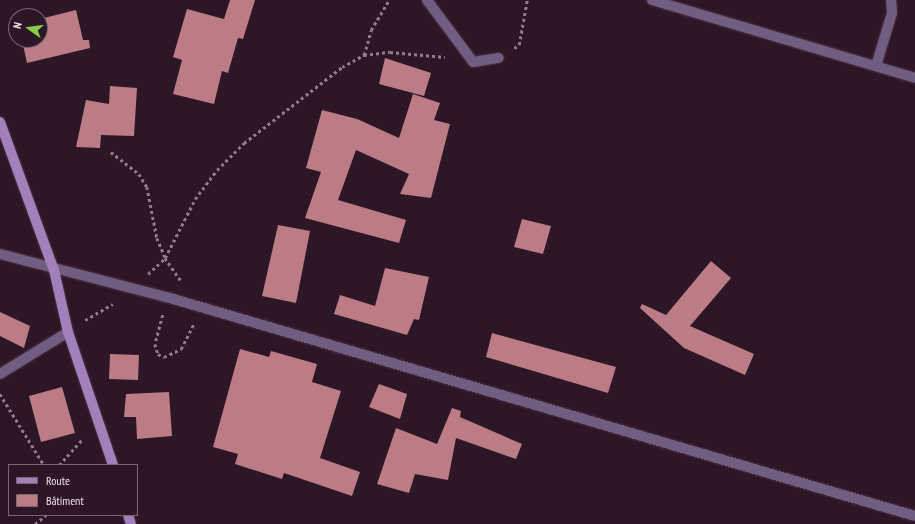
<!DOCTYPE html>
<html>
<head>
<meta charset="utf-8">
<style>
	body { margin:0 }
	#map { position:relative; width:915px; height:524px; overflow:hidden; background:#2d1626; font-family:"PT Sans Narrow",sans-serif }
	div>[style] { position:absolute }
	.building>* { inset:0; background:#bb7c85 }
	.path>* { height:2.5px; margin-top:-1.25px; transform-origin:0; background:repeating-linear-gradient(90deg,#917d8a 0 3px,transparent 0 6px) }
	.roads { filter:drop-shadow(0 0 1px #493242) drop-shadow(0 0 1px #493242) }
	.street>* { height:10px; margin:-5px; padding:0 5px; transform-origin:5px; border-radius:5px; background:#725d82 }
	.secondary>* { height:10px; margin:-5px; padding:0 5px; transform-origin:5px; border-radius:5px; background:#a180bc }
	span { translate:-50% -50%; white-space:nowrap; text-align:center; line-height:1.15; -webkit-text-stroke:4px #2d1626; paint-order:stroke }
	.legend { position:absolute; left:8px; top:464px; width:130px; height:52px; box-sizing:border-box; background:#2d1626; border:1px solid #7c6775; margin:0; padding:5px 7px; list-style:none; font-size:12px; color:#f2e1eb }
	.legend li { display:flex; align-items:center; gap:8px; height:20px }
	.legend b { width:20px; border:1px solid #7c6775 }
	.north { position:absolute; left:8px; top:8px; width:40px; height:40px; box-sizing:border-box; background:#2d1626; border:1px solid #7c6775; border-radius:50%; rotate:284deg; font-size:11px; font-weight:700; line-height:16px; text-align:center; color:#f2e1eb }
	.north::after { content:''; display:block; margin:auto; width:14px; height:18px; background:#88cf49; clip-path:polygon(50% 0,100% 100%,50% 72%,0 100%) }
</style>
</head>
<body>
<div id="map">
	<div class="building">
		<div style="clip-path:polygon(230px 0,255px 0,243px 39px,238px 38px,228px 73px,222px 71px,214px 104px,173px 94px,182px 60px,173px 57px,187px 9px,224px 19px)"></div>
		<div style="clip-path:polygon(76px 10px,83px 40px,89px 40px,90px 48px,27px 63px,22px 40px,40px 40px,40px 19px)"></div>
		<div style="clip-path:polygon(385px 58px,431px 73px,424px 96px,379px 84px)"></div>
		<div style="clip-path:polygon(110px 86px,137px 88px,134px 136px,101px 135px,100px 148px,76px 147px,86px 100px,109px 104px)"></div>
		<div style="clip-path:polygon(413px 94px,440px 103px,434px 120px,450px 124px,431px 198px,400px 194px,409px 174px,356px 150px,338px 200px,406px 220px,399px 243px,305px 218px,321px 172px,306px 168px,322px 110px,357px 119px,399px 138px)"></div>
		<div style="clip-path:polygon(522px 219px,551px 226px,543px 254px,514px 247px)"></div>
		<div style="clip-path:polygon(278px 225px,310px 231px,296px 303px,262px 296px)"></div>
		<div style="clip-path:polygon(711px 261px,731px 278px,690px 326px,754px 354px,745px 375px,684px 348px,640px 308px,642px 304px,666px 315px)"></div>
		<div style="clip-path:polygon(385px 268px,429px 277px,419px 320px,414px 319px,407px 335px,334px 314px,340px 295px,375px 306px)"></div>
		<div style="clip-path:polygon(0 312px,30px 326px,24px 348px,0 336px)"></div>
		<div style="clip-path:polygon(492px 333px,616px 367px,608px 393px,486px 357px)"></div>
		<div style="clip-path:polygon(240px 349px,269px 357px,271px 351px,317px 364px,312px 382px,341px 391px,320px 458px,360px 472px,352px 496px,284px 473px,282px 479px,235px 464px,238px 454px,213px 447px)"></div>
		<div style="clip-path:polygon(110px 354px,139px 355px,138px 380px,109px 379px)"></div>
		<div style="clip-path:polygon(379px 384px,407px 394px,400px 419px,369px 407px)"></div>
		<div style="clip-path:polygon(62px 387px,75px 433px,41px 442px,29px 396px)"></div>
		<div style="clip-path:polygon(169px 392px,172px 436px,137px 439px,136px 417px,124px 417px,126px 394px)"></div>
		<div style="clip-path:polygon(452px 408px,461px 411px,460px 417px,522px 444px,516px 459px,456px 438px,448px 480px,415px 474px,409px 493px,377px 484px,396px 428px,437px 444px)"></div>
	</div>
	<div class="path">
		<div style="left:514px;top:48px;width:6px;rotate:-31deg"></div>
		<div style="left:519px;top:45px;width:46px;rotate:-79.9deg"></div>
		<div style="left:364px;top:55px;width:26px;rotate:-74deg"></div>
		<div style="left:371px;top:30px;width:35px;rotate:-59deg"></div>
		<div style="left:111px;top:152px;width:36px;rotate:38deg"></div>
		<div style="left:139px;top:174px;width:15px;rotate:58deg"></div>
		<div style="left:147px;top:187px;width:52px;rotate:78.9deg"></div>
		<div style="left:157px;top:238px;width:21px;rotate:67deg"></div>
		<div style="left:165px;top:258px;width:66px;rotate:-63deg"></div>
		<div style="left:195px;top:199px;width:36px;rotate:-53deg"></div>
		<div style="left:217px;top:170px;width:38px;rotate:-45deg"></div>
		<div style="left:244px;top:143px;width:124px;rotate:-37.8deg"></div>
		<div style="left:342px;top:67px;width:25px;rotate:-29deg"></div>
		<div style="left:364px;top:55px;width:26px;rotate:-7deg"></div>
		<div style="left:390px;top:52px;width:55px;rotate:5.2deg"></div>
		<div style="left:148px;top:274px;width:23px;rotate:-43deg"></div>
		<div style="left:165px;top:258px;width:29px;rotate:55deg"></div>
		<div style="left:163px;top:315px;width:30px;rotate:105deg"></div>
		<div style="left:155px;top:344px;width:10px;rotate:73deg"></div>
		<div style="left:158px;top:354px;width:7px;rotate:27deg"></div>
		<div style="left:164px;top:357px;width:19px;rotate:-25deg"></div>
		<div style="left:181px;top:349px;width:28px;rotate:-63deg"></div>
		<div style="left:85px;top:320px;width:32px;rotate:-30deg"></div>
		<div style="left:0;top:394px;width:84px;rotate:58.2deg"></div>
		<div style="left:59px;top:465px;width:36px;rotate:-48deg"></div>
		<div style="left:35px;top:524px;width:14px;rotate:-39deg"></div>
	</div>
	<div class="roads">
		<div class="street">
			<div style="left:427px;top:0;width:77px;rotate:53.4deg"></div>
			<div style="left:473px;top:62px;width:26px;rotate:-9deg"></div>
			<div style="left:652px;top:0;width:274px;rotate:16.5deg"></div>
			<div style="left:876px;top:66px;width:55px;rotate:-73.2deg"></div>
			<div style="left:892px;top:13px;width:13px;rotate:-94deg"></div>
			<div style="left:0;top:254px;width:176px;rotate:14.5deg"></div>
			<div style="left:170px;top:298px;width:776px;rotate:16.31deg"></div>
			<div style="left:0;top:374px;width:80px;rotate:-31.7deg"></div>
		</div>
		<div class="secondary">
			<div style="left:0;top:122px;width:158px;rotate:70deg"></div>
			<div style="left:54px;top:270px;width:64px;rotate:77.3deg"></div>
			<div style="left:68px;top:332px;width:140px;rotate:71.3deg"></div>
			<div style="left:128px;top:515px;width:9px;rotate:72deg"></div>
		</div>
	</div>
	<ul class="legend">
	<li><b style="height:5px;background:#a180bc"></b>Route</li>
	<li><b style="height:11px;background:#bb7c85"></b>Bâtiment</li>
	</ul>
	<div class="north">N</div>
</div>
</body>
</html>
